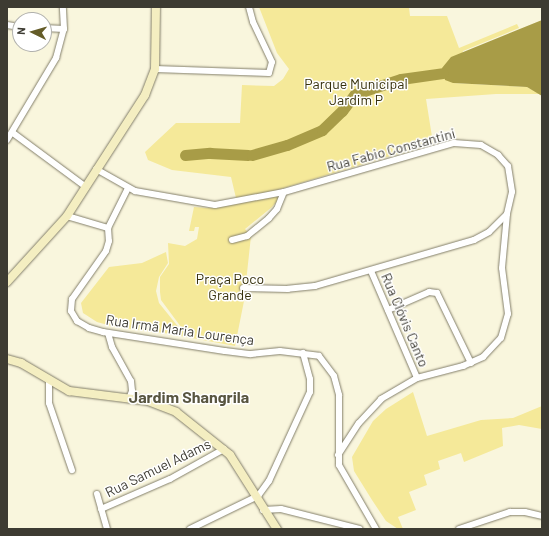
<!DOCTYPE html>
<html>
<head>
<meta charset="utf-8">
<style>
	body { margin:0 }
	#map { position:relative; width:549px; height:536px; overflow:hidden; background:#f9f6dd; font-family:Barlow,sans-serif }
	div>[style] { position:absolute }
	.green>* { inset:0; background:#f5e999 }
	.water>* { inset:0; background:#a89c47 }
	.river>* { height:11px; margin:-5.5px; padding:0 5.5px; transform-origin:5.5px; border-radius:5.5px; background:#a89c47 }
	.roads { filter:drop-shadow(0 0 1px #837f6a) drop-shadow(0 0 1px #837f6a) }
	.minor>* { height:6px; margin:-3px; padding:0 3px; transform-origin:3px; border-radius:3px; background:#fff }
	.secondary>* { height:8px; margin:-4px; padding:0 4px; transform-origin:4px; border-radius:4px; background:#f4eec1 }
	span { translate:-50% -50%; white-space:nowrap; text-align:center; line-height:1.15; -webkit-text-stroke:3px #fff; paint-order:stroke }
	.park-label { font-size:14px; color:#36300b }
	.street-label { font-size:14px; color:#3d3b32 }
	.quarter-label { font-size:16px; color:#585540; font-weight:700 }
	.frame { position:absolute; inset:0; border:8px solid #3d3b32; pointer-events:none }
	.north { position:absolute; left:12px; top:12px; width:40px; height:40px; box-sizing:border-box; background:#fff; border:1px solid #b1b1ad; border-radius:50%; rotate:275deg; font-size:11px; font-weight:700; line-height:16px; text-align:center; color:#3d3b32 }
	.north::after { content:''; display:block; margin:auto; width:14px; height:18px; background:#645c28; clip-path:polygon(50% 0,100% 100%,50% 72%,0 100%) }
</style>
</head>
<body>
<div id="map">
	<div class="green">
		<div style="clip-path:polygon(259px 7px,409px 7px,410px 16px,447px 16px,459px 48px,517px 24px,519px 28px,463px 51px,453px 83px,527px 87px,540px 94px,496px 94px,426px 99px,433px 143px,274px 191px,236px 198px,231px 177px,172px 170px,148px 160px,145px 152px,176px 123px,240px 123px,242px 85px,274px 86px,283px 79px,289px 69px,277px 53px)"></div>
		<div style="clip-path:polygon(278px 196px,279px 199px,272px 207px,245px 229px,251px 236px,244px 301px,235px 346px,181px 336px,181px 327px,161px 300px,160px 292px,160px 277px,169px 264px,168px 243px,185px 246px,197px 239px,199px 227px,195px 227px,194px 231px,189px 231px,194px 207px,207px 208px)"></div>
		<div style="clip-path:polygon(166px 252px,168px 263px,159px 277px,156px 291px,159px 303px,180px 329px,180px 335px,115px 327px,97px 322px,83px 313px,81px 303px,109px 267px,142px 263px)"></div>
		<div style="clip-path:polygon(413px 392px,427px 436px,481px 420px,513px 418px,542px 406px,542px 429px,519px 425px,502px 428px,503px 446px,464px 462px,461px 453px,438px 461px,440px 469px,424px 475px,427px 485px,409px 492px,416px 510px,398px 517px,403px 529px,398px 529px,386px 521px,372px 500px,354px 471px,352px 457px,373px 421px,386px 409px)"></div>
	</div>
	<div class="water">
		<div style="clip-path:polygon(542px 20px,542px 96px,527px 87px,453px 83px,445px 80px,442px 68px,451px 57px)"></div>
	</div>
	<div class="river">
		<div style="left:185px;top:155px;width:25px;rotate:-5deg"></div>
		<div style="left:210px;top:153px;width:38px;rotate:3deg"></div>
		<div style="left:252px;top:155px;width:36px;rotate:-16deg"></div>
		<div style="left:287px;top:145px;width:38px;rotate:-23deg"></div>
		<div style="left:322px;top:130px;width:28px;rotate:-44deg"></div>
		<div style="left:342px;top:111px;width:21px;rotate:-53deg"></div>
		<div style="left:355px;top:94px;width:48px;rotate:-18.1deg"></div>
		<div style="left:401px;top:79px;width:42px;rotate:-8.1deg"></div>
	</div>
	<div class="roads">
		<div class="minor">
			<div style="left:7px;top:25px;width:13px;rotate:9deg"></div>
			<div style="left:44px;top:28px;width:20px;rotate:3deg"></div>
			<div style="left:155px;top:69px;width:114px;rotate:2deg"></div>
			<div style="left:269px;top:73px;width:11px;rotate:-75deg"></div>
			<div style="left:272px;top:62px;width:44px;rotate:-115.4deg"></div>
			<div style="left:253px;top:22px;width:16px;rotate:-105deg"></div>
			<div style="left:13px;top:133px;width:91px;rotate:36.5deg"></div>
			<div style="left:7px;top:140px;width:96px;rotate:-59.1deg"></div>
			<div style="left:56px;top:58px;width:30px;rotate:-75deg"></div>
			<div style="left:64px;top:29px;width:22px;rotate:-93deg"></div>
			<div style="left:96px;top:169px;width:45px;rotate:29.4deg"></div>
			<div style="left:135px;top:191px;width:81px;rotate:9.9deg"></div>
			<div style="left:215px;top:205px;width:70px;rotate:-10.7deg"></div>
			<div style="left:284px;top:192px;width:177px;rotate:-16.1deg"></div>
			<div style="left:454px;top:143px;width:27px;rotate:4deg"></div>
			<div style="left:481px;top:145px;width:20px;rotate:30deg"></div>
			<div style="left:498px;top:155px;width:15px;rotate:48deg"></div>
			<div style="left:508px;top:166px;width:26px;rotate:81deg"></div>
			<div style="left:512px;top:192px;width:23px;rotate:103deg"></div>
			<div style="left:507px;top:214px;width:25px;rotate:135deg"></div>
			<div style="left:489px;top:232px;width:17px;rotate:152deg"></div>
			<div style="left:474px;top:240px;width:166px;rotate:163.9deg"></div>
			<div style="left:315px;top:286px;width:27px;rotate:174deg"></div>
			<div style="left:288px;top:289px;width:45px;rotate:-178.7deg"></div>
			<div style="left:67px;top:216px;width:43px;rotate:16.3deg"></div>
			<div style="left:108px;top:228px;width:45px;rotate:-63.4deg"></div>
			<div style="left:108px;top:228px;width:13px;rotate:86deg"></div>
			<div style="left:109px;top:241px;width:10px;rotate:107deg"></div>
			<div style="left:106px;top:251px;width:59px;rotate:125.3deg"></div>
			<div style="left:72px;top:299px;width:12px;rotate:95deg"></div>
			<div style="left:71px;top:311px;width:12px;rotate:59deg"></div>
			<div style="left:77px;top:321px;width:14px;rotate:30deg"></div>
			<div style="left:89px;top:328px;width:15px;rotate:16deg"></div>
			<div style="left:103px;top:332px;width:123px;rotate:8.9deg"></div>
			<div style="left:225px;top:351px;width:26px;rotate:7deg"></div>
			<div style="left:251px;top:354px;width:29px;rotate:-6deg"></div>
			<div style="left:280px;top:351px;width:39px;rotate:7deg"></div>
			<div style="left:319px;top:356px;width:25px;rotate:53deg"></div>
			<div style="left:334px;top:376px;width:20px;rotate:75deg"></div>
			<div style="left:339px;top:395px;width:70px;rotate:90deg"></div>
			<div style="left:339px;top:465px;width:74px;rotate:60deg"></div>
			<div style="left:232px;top:240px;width:16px;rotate:-15deg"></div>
			<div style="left:247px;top:236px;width:28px;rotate:-39deg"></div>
			<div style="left:269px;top:218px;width:12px;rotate:-48deg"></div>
			<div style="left:277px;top:209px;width:18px;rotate:-68deg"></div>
			<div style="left:371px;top:271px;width:116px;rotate:66.7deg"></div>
			<div style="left:388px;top:310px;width:45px;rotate:-23.7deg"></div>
			<div style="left:429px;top:292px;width:8px;rotate:7deg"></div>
			<div style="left:437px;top:293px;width:78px;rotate:64.1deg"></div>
			<div style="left:108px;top:333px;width:15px;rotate:74deg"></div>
			<div style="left:112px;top:347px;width:39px;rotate:61deg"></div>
			<div style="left:131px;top:381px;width:10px;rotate:84deg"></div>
			<div style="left:132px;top:391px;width:9px;rotate:111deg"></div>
			<div style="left:49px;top:381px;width:22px;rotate:90deg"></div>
			<div style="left:49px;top:403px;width:71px;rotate:71.1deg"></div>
			<div style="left:338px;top:455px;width:38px;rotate:-57deg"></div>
			<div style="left:359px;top:423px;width:33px;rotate:-47deg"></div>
			<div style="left:381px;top:399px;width:42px;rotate:-30.3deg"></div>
			<div style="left:417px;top:378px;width:48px;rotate:-14.6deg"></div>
			<div style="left:463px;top:366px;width:22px;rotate:-24deg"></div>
			<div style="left:483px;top:357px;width:26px;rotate:-47deg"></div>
			<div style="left:501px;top:338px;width:25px;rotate:-74deg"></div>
			<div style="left:508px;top:314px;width:46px;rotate:-97.4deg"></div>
			<div style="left:502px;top:268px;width:54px;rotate:-84.7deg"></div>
			<div style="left:97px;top:494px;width:36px;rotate:74deg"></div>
			<div style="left:101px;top:509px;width:75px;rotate:-23.5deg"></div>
			<div style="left:170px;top:479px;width:62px;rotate:-29.1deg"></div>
			<div style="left:263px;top:510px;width:18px;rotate:-3deg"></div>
			<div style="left:281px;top:509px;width:81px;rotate:14.2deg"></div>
			<div style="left:190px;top:529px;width:76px;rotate:-25.9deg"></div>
			<div style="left:258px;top:496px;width:19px;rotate:-54deg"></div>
			<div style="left:269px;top:481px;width:98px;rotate:-65.3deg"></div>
			<div style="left:310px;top:392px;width:13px;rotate:-90deg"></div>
			<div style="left:310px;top:379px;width:27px;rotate:-105deg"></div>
			<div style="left:459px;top:529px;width:54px;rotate:-18.4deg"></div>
			<div style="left:510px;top:512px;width:15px"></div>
			<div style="left:525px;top:512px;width:17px;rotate:13deg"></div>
		</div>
		<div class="secondary">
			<div style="left:7px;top:282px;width:89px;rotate:-47.7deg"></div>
			<div style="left:67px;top:216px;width:144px;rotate:-57.2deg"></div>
			<div style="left:145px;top:95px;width:28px;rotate:-69deg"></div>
			<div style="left:155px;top:69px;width:62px;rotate:-89.1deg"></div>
			<div style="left:7px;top:359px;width:15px;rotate:16deg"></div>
			<div style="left:21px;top:363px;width:56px;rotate:30.3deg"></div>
			<div style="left:69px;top:391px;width:80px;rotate:7.2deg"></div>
			<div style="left:148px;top:401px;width:30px;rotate:21deg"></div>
			<div style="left:176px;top:412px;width:69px;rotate:38.5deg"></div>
			<div style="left:230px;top:455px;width:88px;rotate:57.6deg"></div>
		</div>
	</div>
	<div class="park-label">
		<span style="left:356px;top:92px">Parque Municipal<br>Jardim P</span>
		<span style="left:230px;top:287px">Praça Poco<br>Grande</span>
	</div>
	<div class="street-label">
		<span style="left:391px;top:150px;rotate:-15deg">Rua Fabio Constantini</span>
		<span style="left:405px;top:320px;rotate:67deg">Rua Clóvis Canto</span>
		<span style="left:180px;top:330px;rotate:8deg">Rua Irmã Maria Lourença</span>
		<span style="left:158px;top:468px;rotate:-26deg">Rua Samuel Adams</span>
	</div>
	<div class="quarter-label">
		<span style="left:189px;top:397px">Jardim Shangrila</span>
	</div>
	<div class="frame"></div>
	<div class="north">N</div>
</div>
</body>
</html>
